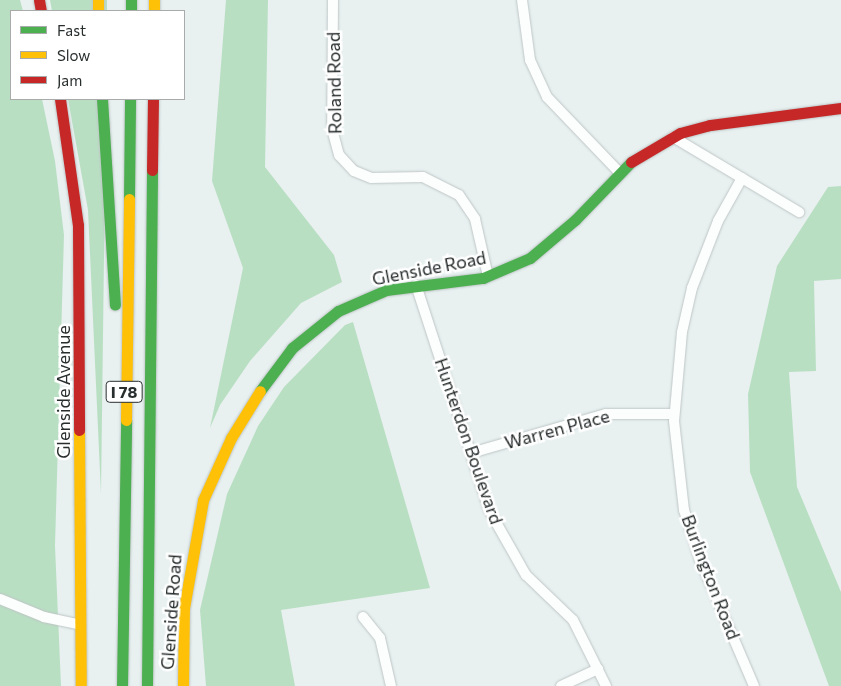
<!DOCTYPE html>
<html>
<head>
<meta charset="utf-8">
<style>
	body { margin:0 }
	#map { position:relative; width:841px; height:686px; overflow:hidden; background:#e8f0f0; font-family:Commissioner,sans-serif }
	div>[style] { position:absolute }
	.green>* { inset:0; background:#b9dfc3 }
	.roads { filter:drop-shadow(0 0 1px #bec5c5) drop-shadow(0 0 1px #bec5c5) }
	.street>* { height:10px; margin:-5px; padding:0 5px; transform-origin:5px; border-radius:5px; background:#fcfdfd }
	.fast>* { height:11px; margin:-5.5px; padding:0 5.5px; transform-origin:5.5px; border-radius:5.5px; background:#4caf50 }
	.slow>* { height:11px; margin:-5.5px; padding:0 5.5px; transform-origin:5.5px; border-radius:5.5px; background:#ffc107 }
	.jam>* { height:11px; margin:-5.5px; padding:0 5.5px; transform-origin:5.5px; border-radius:5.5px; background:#c62828 }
	span { translate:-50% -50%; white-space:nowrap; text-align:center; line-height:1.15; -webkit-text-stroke:5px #fff; paint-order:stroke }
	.shield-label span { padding:1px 4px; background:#fff; border:1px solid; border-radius:4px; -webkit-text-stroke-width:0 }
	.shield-label { font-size:16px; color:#282d2d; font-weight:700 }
	.street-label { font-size:18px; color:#282d2d }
	.legend { position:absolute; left:10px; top:10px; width:175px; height:90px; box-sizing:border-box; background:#fff; border:1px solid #a9abab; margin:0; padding:6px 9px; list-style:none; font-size:15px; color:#282d2d }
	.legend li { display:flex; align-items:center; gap:10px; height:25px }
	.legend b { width:25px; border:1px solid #a9abab }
</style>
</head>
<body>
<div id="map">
	<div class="green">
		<div style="clip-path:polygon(0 0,20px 0,23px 11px,11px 11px,11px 99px,42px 99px,55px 161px,64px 235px,55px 546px,61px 686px,0 686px)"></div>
		<div style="clip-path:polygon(50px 0,107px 0,107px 11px,52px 11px)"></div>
		<div style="clip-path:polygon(226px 0,268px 0,265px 167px,334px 255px,342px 282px,301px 303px,250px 361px,220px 405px,210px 428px,243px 268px,212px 181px)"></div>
		<div style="clip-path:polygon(68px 99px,106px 99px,101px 494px,88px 210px)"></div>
		<div style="clip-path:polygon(841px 186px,841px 279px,814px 281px,816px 371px,789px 372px,797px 487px,841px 592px,841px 686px,829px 686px,750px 472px,748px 394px,777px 266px,828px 187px)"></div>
		<div style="clip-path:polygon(353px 322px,430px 588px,281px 610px,295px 686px,206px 686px,200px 610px,227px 494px,258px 426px,284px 387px,345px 325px)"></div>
	</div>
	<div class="roads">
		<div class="street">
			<div style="left:333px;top:0;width:129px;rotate:90.4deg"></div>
			<div style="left:332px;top:129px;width:27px;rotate:75deg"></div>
			<div style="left:339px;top:155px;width:22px;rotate:47deg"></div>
			<div style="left:354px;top:171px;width:18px;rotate:22deg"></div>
			<div style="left:371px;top:178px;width:52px;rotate:-1.1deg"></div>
			<div style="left:423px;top:177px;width:40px;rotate:26.6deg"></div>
			<div style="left:459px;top:195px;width:29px;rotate:56deg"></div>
			<div style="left:475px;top:219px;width:58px;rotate:77.2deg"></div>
			<div style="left:522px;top:0;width:61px;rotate:82.4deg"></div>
			<div style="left:530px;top:60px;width:41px;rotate:65.3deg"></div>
			<div style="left:547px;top:97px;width:105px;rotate:46.2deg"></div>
			<div style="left:673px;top:137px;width:147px;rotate:30.8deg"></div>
			<div style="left:742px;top:178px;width:49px;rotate:119.2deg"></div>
			<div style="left:718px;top:221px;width:72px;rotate:111.2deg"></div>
			<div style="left:692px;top:288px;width:45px;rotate:102.8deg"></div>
			<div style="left:682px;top:332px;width:89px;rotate:95.1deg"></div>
			<div style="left:674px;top:421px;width:90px;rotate:83.6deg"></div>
			<div style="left:684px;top:510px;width:52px;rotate:72.3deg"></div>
			<div style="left:700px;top:560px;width:137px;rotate:66.8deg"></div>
			<div style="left:416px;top:285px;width:237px;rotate:72deg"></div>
			<div style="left:489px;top:510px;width:75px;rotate:60.4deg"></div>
			<div style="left:526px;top:575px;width:65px;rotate:43.8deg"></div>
			<div style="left:573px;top:620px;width:74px;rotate:63.4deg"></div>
			<div style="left:471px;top:453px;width:141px;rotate:-16.1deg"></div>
			<div style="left:606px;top:414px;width:68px"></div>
			<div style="left:0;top:599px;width:48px;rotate:22.2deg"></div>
			<div style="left:44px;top:617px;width:38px;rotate:12deg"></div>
			<div style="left:363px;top:617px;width:27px;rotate:51deg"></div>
			<div style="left:380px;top:638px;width:49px;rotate:77.1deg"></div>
			<div style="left:561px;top:686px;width:41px;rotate:-24.7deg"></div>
		</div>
		<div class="fast">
			<div style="left:131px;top:0;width:11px;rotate:90deg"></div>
			<div style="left:102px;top:99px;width:206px;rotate:86.4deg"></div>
			<div style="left:129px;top:199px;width:100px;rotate:-89.4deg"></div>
			<div style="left:260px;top:391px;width:54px;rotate:-53.3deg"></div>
			<div style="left:292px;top:348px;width:59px;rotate:-38.8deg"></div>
			<div style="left:338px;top:311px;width:52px;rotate:-23.6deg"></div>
			<div style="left:386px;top:290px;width:98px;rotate:-7.1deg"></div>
			<div style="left:483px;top:278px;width:51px;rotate:-23.1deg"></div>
			<div style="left:530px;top:258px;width:59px;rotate:-40.2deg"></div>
			<div style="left:575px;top:220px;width:81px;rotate:-46deg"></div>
			<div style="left:122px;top:686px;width:266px;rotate:-89.1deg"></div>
			<div style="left:147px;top:686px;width:516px;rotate:-89.44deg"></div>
		</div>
		<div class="slow">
			<div style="left:98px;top:0;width:11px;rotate:90deg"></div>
			<div style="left:154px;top:0;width:11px;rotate:90deg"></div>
			<div style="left:126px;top:420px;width:221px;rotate:-89.2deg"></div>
			<div style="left:79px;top:430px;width:256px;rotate:89.6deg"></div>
			<div style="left:183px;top:686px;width:78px;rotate:-89.3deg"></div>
			<div style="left:184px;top:608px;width:110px;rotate:-80deg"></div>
			<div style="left:203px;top:500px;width:68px;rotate:-65.7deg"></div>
			<div style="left:231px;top:438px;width:55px;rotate:-58.3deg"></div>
		</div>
		<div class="jam">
			<div style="left:39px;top:0;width:11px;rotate:80deg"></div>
			<div style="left:60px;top:99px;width:127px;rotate:81.9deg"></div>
			<div style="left:78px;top:225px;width:205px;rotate:89.7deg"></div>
			<div style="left:631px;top:162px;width:57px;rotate:-30.6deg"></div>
			<div style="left:680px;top:133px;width:31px;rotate:-15deg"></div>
			<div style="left:710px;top:125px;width:132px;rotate:-7.4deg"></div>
			<div style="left:152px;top:170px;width:71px;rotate:-89.2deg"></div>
		</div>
	</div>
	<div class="shield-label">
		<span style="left:124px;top:392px">I 78</span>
	</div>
	<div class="street-label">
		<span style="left:334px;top:83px;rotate:-91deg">Roland Road</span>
		<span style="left:429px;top:268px;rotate:-11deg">Glenside Road</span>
		<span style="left:63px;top:392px;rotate:-90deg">Glenside Avenue</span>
		<span style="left:557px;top:429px;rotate:-15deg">Warren Place</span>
		<span style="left:469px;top:441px;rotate:71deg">Hunterdon Boulevard</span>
		<span style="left:711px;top:577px;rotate:69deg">Burlington Road</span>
		<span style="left:171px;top:612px;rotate:-86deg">Glenside Road</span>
	</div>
	<ul class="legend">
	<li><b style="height:6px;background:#4caf50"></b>Fast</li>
	<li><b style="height:6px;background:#ffc107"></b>Slow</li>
	<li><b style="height:6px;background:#c62828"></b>Jam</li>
	</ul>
</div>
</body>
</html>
